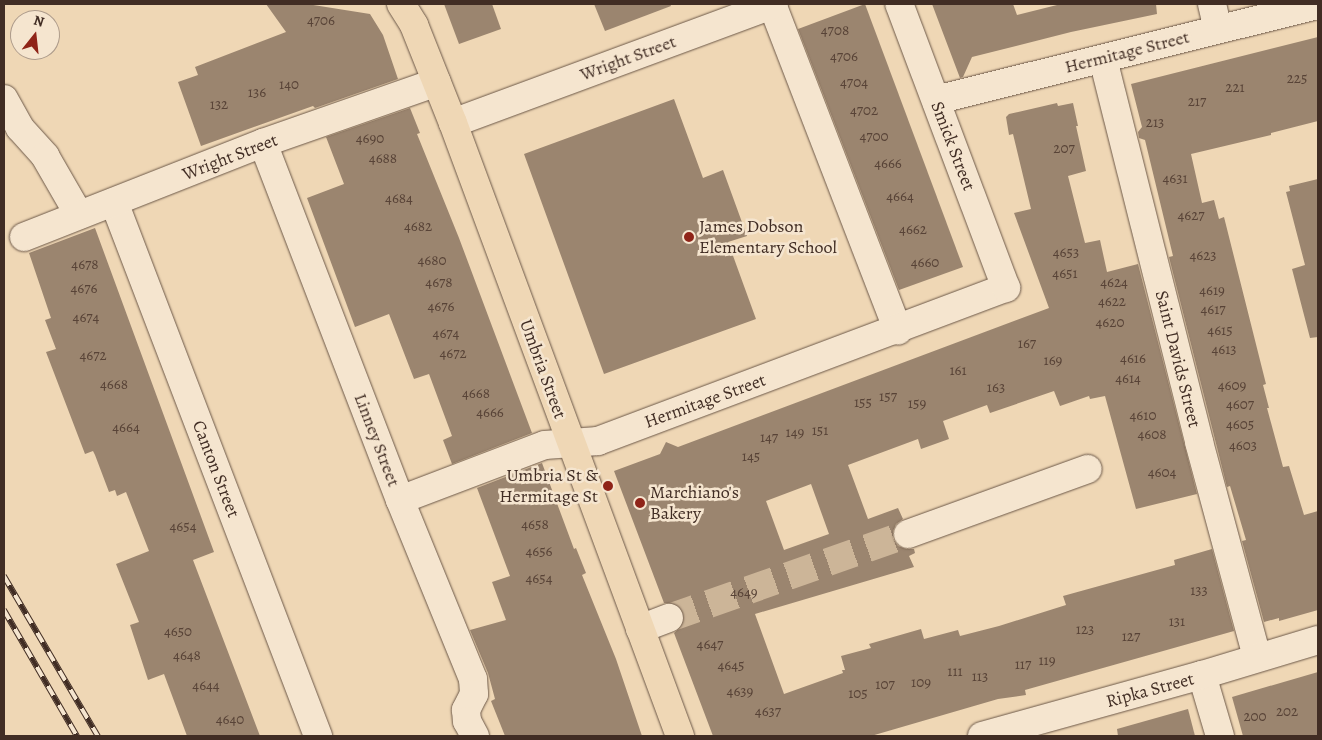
<!DOCTYPE html>
<html>
<head>
<meta charset="utf-8">
<style>
	body { margin:0 }
	#map { position:relative; width:1322px; height:740px; overflow:hidden; background:#efd7b5; font-family:Alegreya,serif }
	div>[style] { position:absolute }
	.building>* { inset:0; background:#9b856f }
	.minor-tunnel>* { height:28px; margin-top:-14px; transform-origin:0; background:repeating-linear-gradient(90deg,#ccb598 0 28px,transparent 0 42px) }
	.roads { filter:drop-shadow(0 0 1px #6c5848) drop-shadow(0 0 1px #6c5848) }
	.minor>* { height:28px; margin:-14px; padding:0 14px; transform-origin:14px; border-radius:14px; background:#f5e5cf }
	.major>* { height:28px; margin:-14px; padding:0 14px; transform-origin:14px; border-radius:14px; background:#efd7b5 }
	.rail>* { height:5.5px; margin-top:-2.75px; transform-origin:0; background:repeating-linear-gradient(90deg,#f5e5cf 0 11px,#412d24 0 22px); box-sizing:border-box; border-block:1px solid #412d24 }
	.dots>* { width:14px; height:14px; translate:-50% -50%; box-sizing:border-box; border:2px solid #f5e5cf; border-radius:50% }
	span { translate:-50% -50%; white-space:nowrap; text-align:center; line-height:1.15; -webkit-text-stroke:5px #f5e5cf; paint-order:stroke }
	.number-label { font-size:15px; color:#584337 }
	.number-label span { -webkit-text-stroke-width:0 }
	.street-label { font-size:18px; color:#412d24 }
	.poi-label { font-size:18px; color:#412d24 }
	.left { translate:0 -50%; text-align:left }
	.right { translate:-100% -50%; text-align:right }
	.frame { position:absolute; inset:0; border:5px solid #412d24; pointer-events:none }
	.north { position:absolute; left:10px; top:10px; width:50px; height:50px; box-sizing:border-box; background:#f5e5cf; border:1px solid #ad9b8b; border-radius:50%; rotate:16deg; font-size:14px; font-weight:700; line-height:20px; text-align:center; color:#412d24 }
	.north::after { content:''; display:block; margin:auto; width:18px; height:22px; background:#8f2418; clip-path:polygon(50% 0,100% 100%,50% 72%,0 100%) }
</style>
</head>
<body>
<div id="map">
	<div class="building">
		<div style="clip-path:polygon(266px 4px,307px 4px,370px 14px,383px 35px,398px 79px,315px 108px,313px 106px,201px 146px,178px 82px,198px 75px,195px 67px,286px 32px)"></div>
		<div style="clip-path:polygon(444px 4px,492px 4px,501px 29px,459px 44px)"></div>
		<div style="clip-path:polygon(594px 4px,670px 4px,671px 6px,605px 31px)"></div>
		<div style="clip-path:polygon(865px 4px,963px 267px,899px 290px,798px 29px)"></div>
		<div style="clip-path:polygon(932px 4px,1013px 4px,1017px 15px,1061px 4px,1156px 4px,1157px 14px,1071px 32px,972px 57px,963px 77px,960px 78px)"></div>
		<div style="clip-path:polygon(1318px 37px,1318px 121px,1271px 133px,1271px 135px,1191px 154px,1202px 203px,1214px 200px,1219px 219px,1224px 217px,1266px 384px,1263px 385px,1269px 408px,1267px 408px,1283px 467px,1289px 466px,1304px 515px,1318px 511px,1318px 610px,1279px 621px,1279px 618px,1264px 622px,1242px 541px,1246px 540px,1230px 486px,1227px 487px,1169px 257px,1173px 256px,1145px 140px,1139px 138px,1138px 132px,1142px 127px,1131px 84px)"></div>
		<div style="clip-path:polygon(674px 99px,703px 178px,723px 170px,747px 236px,728px 242px,756px 319px,604px 374px,524px 154px)"></div>
		<div style="clip-path:polygon(evenodd,1057px 103px,1058px 106px,1073px 103px,1078px 126px,1076px 126px,1086px 171px,1068px 176px,1085px 243px,1100px 240px,1107px 272px,1138px 264px,1197px 494px,1136px 509px,1105px 396px,1090px 399px,1089px 396px,1060px 406px,1054px 391px,990px 413px,987px 405px,943px 421px,949px 439px,921px 449px,918px 439px,848px 465px,868px 519px,898px 508px,903px 519px,896px 524px,893px 531px,893px 539px,898px 546px,906px 549px,914px 549px,915px 553px,909px 556px,914px 567px,755px 614px,784px 694px,843px 673px,842px 670px,845px 670px,841px 656px,871px 648px,869px 644px,921px 629px,924px 639px,958px 630px,960px 636px,999px 626px,1066px 605px,1063px 596px,1175px 565px,1174px 560px,1212px 549px,1234px 631px,1025px 690px,1026px 695px,998px 699px,871px 736px,713px 736px,674px 633px,681px 627px,684px 621px,684px 613px,678px 606px,671px 603px,664px 603px,614px 471px,660px 454px,666px 442px,678px 447px,1049px 308px,1014px 213px,1031px 209px,1013px 134px,1009px 135px,1006px 117px,1009px 114px,1057px 103px,811px 484px,829px 534px,784px 550px,766px 501px,811px 484px)"></div>
		<div style="clip-path:polygon(410px 108px,420px 133px,417px 134px,459px 238px,532px 433px,452px 464px,443px 440px,452px 436px,429px 374px,414px 379px,389px 314px,355px 327px,307px 198px,344px 184px,326px 137px)"></div>
		<div style="clip-path:polygon(1318px 179px,1318px 337px,1310px 338px,1292px 269px,1305px 265px,1286px 192px,1290px 191px,1289px 186px)"></div>
		<div style="clip-path:polygon(95px 228px,214px 552px,193px 560px,260px 736px,187px 736px,164px 674px,148px 680px,130px 625px,139px 622px,116px 564px,149px 551px,126px 492px,117px 496px,115px 490px,109px 492px,95px 455px,93px 451px,85px 454px,46px 352px,56px 349px,45px 320px,51px 318px,29px 253px)"></div>
		<div style="clip-path:polygon(542px 463px,574px 549px,576px 548px,586px 573px,582px 575px,616px 659px,642px 736px,505px 736px,491px 701px,495px 699px,488px 673px,470px 630px,506px 620px,492px 582px,510px 576px,477px 488px)"></div>
		<div style="clip-path:polygon(1318px 672px,1318px 736px,1243px 736px,1232px 697px)"></div>
		<div style="clip-path:polygon(1188px 709px,1195px 736px,1118px 736px,1117px 729px)"></div>
	</div>
	<div class="minor-tunnel">
		<div style="left:669px;top:618px;width:253px;rotate:-19.4deg"></div>
	</div>
	<div class="roads">
		<div class="minor">
			<div style="left:772px;top:4px;width:350px;rotate:68.9deg"></div>
			<div style="left:1212px;top:4px;width:26px;rotate:77deg"></div>
			<div style="left:1103px;top:59px;width:395px;rotate:75.9deg"></div>
			<div style="left:1199px;top:442px;width:223px;rotate:74.9deg"></div>
			<div style="left:4px;top:99px;width:33px;rotate:61deg"></div>
			<div style="left:20px;top:128px;width:38px;rotate:48deg"></div>
			<div style="left:45px;top:156px;width:68px;rotate:60deg"></div>
			<div style="left:936px;top:100px;width:394px;rotate:-14deg"></div>
			<div style="left:453px;top:123px;width:342px;rotate:-20.3deg"></div>
			<div style="left:263px;top:143px;width:382px;rotate:69deg"></div>
			<div style="left:400px;top:500px;width:193px;rotate:67.8deg"></div>
			<div style="left:473px;top:679px;width:15px;rotate:86deg"></div>
			<div style="left:474px;top:694px;width:18px;rotate:117deg"></div>
			<div style="left:466px;top:710px;width:11px;rotate:85deg"></div>
			<div style="left:467px;top:721px;width:17px;rotate:62deg"></div>
			<div style="left:114px;top:202px;width:572px;rotate:69.09deg"></div>
			<div style="left:24px;top:237px;width:257px;rotate:-21.5deg"></div>
			<div style="left:263px;top:143px;width:184px;rotate:-19.3deg"></div>
			<div style="left:400px;top:500px;width:155px;rotate:-20.8deg"></div>
			<div style="left:545px;top:445px;width:53px;rotate:-4.3deg"></div>
			<div style="left:598px;top:441px;width:436px;rotate:-20.6deg"></div>
			<div style="left:1006px;top:288px;width:303px;rotate:-110.6deg"></div>
			<div style="left:908px;top:534px;width:191px;rotate:-19.9deg"></div>
			<div style="left:640px;top:629px;width:31px;rotate:-21deg"></div>
			<div style="left:1202px;top:675px;width:64px;rotate:73.6deg"></div>
			<div style="left:982px;top:736px;width:228px;rotate:-15.5deg"></div>
			<div style="left:1202px;top:675px;width:121px;rotate:-16.8deg"></div>
		</div>
		<div class="major">
			<div style="left:401px;top:4px;width:25px;rotate:58deg"></div>
			<div style="left:414px;top:25px;width:105px;rotate:68.3deg"></div>
			<div style="left:453px;top:123px;width:654px;rotate:69.68deg"></div>
		</div>
	</div>
	<div class="rail">
		<div style="left:4px;top:576px;width:186px;rotate:59.6deg"></div>
		<div style="left:4px;top:610px;width:146px;rotate:59.9deg"></div>
	</div>
	<div class="dots">
		<div style="left:689px;top:237px;background:#8f2418"></div>
		<div style="left:608px;top:486px;background:#8f2418"></div>
		<div style="left:640px;top:503px;background:#8f2418"></div>
	</div>
	<div class="number-label">
		<span style="left:321px;top:21px">4706</span>
		<span style="left:835px;top:31px">4708</span>
		<span style="left:844px;top:57px">4706</span>
		<span style="left:1297px;top:79px">225</span>
		<span style="left:854px;top:83px">4704</span>
		<span style="left:289px;top:85px">140</span>
		<span style="left:1235px;top:88px">221</span>
		<span style="left:257px;top:93px">136</span>
		<span style="left:1197px;top:102px">217</span>
		<span style="left:219px;top:105px">132</span>
		<span style="left:864px;top:111px">4702</span>
		<span style="left:1155px;top:123px">213</span>
		<span style="left:874px;top:137px">4700</span>
		<span style="left:370px;top:139px">4690</span>
		<span style="left:1064px;top:149px">207</span>
		<span style="left:383px;top:159px">4688</span>
		<span style="left:888px;top:164px">4666</span>
		<span style="left:1175px;top:179px">4631</span>
		<span style="left:900px;top:197px">4664</span>
		<span style="left:399px;top:199px">4684</span>
		<span style="left:1191px;top:216px">4627</span>
		<span style="left:418px;top:227px">4682</span>
		<span style="left:913px;top:230px">4662</span>
		<span style="left:1066px;top:253px">4653</span>
		<span style="left:1203px;top:256px">4623</span>
		<span style="left:432px;top:261px">4680</span>
		<span style="left:925px;top:263px">4660</span>
		<span style="left:85px;top:265px">4678</span>
		<span style="left:1065px;top:274px">4651</span>
		<span style="left:439px;top:283px">4678</span>
		<span style="left:1114px;top:283px">4624</span>
		<span style="left:84px;top:289px">4676</span>
		<span style="left:1212px;top:291px">4619</span>
		<span style="left:1112px;top:302px">4622</span>
		<span style="left:441px;top:307px">4676</span>
		<span style="left:1213px;top:310px">4617</span>
		<span style="left:86px;top:318px">4674</span>
		<span style="left:1110px;top:323px">4620</span>
		<span style="left:1220px;top:331px">4615</span>
		<span style="left:446px;top:334px">4674</span>
		<span style="left:1027px;top:344px">167</span>
		<span style="left:1224px;top:350px">4613</span>
		<span style="left:453px;top:354px">4672</span>
		<span style="left:93px;top:356px">4672</span>
		<span style="left:1133px;top:359px">4616</span>
		<span style="left:1053px;top:361px">169</span>
		<span style="left:958px;top:371px">161</span>
		<span style="left:1128px;top:379px">4614</span>
		<span style="left:114px;top:385px">4668</span>
		<span style="left:1232px;top:386px">4609</span>
		<span style="left:996px;top:388px">163</span>
		<span style="left:476px;top:394px">4668</span>
		<span style="left:888px;top:397px">157</span>
		<span style="left:863px;top:403px">155</span>
		<span style="left:917px;top:404px">159</span>
		<span style="left:1240px;top:405px">4607</span>
		<span style="left:490px;top:413px">4666</span>
		<span style="left:1143px;top:416px">4610</span>
		<span style="left:1240px;top:425px">4605</span>
		<span style="left:126px;top:428px">4664</span>
		<span style="left:820px;top:431px">151</span>
		<span style="left:795px;top:433px">149</span>
		<span style="left:1152px;top:435px">4608</span>
		<span style="left:769px;top:438px">147</span>
		<span style="left:1243px;top:446px">4603</span>
		<span style="left:751px;top:457px">145</span>
		<span style="left:1162px;top:473px">4604</span>
		<span style="left:535px;top:525px">4658</span>
		<span style="left:183px;top:527px">4654</span>
		<span style="left:539px;top:552px">4656</span>
		<span style="left:539px;top:579px">4654</span>
		<span style="left:1199px;top:591px">133</span>
		<span style="left:744px;top:593px">4649</span>
		<span style="left:1177px;top:622px">131</span>
		<span style="left:1085px;top:630px">123</span>
		<span style="left:178px;top:632px">4650</span>
		<span style="left:1131px;top:637px">127</span>
		<span style="left:710px;top:645px">4647</span>
		<span style="left:187px;top:656px">4648</span>
		<span style="left:1047px;top:661px">119</span>
		<span style="left:1023px;top:665px">117</span>
		<span style="left:731px;top:666px">4645</span>
		<span style="left:955px;top:672px">111</span>
		<span style="left:980px;top:677px">113</span>
		<span style="left:921px;top:683px">109</span>
		<span style="left:885px;top:685px">107</span>
		<span style="left:206px;top:686px">4644</span>
		<span style="left:740px;top:692px">4639</span>
		<span style="left:858px;top:694px">105</span>
		<span style="left:768px;top:712px">4637</span>
		<span style="left:1287px;top:712px">202</span>
		<span style="left:1255px;top:717px">200</span>
		<span style="left:230px;top:720px">4640</span>
	</div>
	<div class="street-label">
		<span style="left:1127px;top:52px;rotate:-14deg">Hermitage Street</span>
		<span style="left:628px;top:58px;rotate:-20deg">Wright Street</span>
		<span style="left:953px;top:146px;rotate:69deg">Smick Street</span>
		<span style="left:230px;top:157px;rotate:-21deg">Wright Street</span>
		<span style="left:1178px;top:359px;rotate:76deg">Saint Davids Street</span>
		<span style="left:543px;top:369px;rotate:70deg">Umbria Street</span>
		<span style="left:705px;top:401px;rotate:-20deg">Hermitage Street</span>
		<span style="left:377px;top:440px;rotate:69deg">Linney Street</span>
		<span style="left:216px;top:469px;rotate:69deg">Canton Street</span>
		<span style="left:1150px;top:690px;rotate:-15deg">Ripka Street</span>
	</div>
	<div class="poi-label">
		<span class="left" style="left:699px;top:237px">James Dobson<br>Elementary School</span>
		<span class="right" style="left:598px;top:486px">Umbria St &amp;<br>Hermitage St</span>
		<span class="left" style="left:650px;top:503px">Marchiano's<br>Bakery</span>
	</div>
	<div class="frame"></div>
	<div class="north">N</div>
</div>
</body>
</html>
